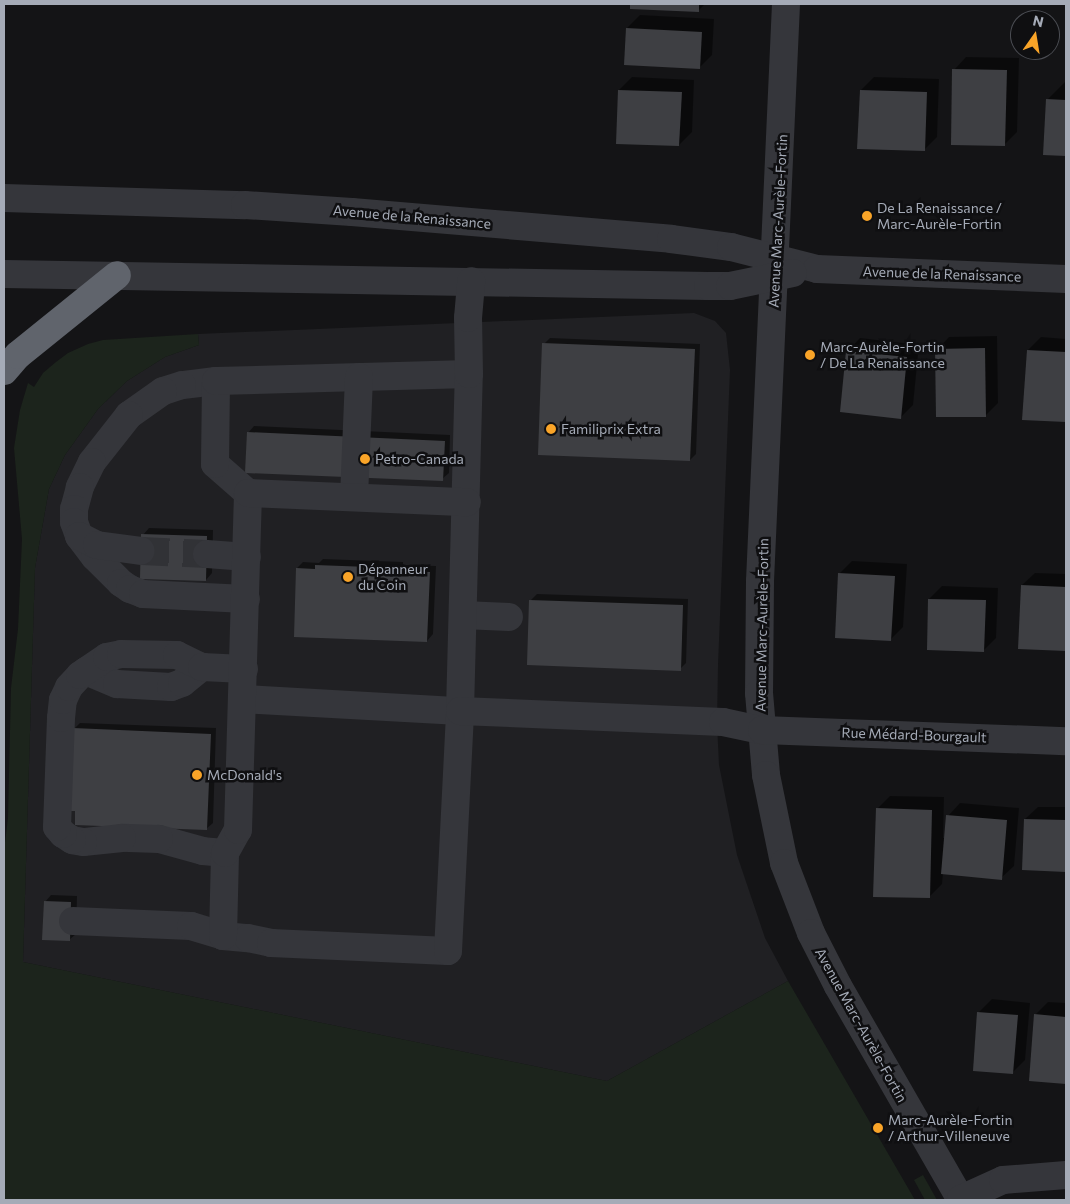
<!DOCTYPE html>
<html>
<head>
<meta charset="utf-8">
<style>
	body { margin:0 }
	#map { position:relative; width:1070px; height:1204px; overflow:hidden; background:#141416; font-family:Commissioner,sans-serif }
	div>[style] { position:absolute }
	.built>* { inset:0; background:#202023 }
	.green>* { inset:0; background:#1c241c }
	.shadow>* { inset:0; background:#0007 }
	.building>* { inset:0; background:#3e3f43 }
	.minor-tunnel>* { height:28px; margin-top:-14px; transform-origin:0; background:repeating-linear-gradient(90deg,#313236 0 28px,transparent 0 42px) }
	.minor>* { height:28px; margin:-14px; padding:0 14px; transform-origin:14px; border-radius:14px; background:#35363b }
	.highway>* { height:28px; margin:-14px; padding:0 14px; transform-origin:14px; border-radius:14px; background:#60646c }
	.dots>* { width:14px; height:14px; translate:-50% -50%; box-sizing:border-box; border:2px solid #0f0f11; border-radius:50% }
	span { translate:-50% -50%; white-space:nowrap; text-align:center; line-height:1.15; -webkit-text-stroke:5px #0f0f11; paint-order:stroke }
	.poi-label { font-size:14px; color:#a5abb7 }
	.left { translate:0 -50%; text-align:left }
	.street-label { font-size:14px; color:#a5abb7 }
	.frame { position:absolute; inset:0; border:5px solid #a5abb7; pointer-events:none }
	.north { position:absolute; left:1010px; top:10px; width:50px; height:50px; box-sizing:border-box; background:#0f0f11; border:1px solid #4b4d53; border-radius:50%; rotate:13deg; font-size:14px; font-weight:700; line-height:20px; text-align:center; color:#a5abb7 }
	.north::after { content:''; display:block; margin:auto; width:18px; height:22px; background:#f9a428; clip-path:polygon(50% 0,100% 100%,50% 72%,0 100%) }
</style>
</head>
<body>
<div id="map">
	<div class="built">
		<div style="clip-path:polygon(694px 313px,715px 321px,726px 333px,730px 370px,718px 665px,717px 723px,719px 765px,737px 855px,765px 938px,788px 981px,607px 1081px,23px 962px,35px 568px,49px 489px,65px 455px,98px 409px,127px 381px,165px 357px,199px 345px,198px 334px)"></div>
	</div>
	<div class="green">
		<div style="clip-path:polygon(198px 334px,199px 345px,165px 357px,127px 381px,98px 409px,65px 455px,49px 489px,35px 568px,23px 962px,607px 1081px,788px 981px,915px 1200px,4px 1200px,4px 851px,8px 818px,11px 688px,18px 629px,22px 539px,14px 448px,20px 410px,28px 383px,34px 387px,43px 373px,56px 362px,68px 353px,88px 344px,103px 340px)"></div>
		<div style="clip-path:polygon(923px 1175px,937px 1200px,925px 1200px,914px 1180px)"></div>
	</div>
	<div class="shadow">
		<div style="clip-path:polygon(631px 4px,705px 4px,698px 11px,631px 8px)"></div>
		<div style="clip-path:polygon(640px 15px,714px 19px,712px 55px,699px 68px,627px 28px)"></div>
		<div style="clip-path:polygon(966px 57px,1019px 58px,1017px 132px,1004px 145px,954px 70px)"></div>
		<div style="clip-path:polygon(632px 77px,694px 80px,692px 132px,679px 145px,619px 90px)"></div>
		<div style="clip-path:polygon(874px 77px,939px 79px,937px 137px,924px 150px,861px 90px)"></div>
		<div style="clip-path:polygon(1066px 81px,1066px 155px,1044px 154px,1048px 99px)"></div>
		<div style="clip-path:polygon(997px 336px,998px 403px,986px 415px,937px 350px,949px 337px)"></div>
		<div style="clip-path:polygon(1041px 337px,1066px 339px,1066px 421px,1024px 419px,1028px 350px)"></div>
		<div style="clip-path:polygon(550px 338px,700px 344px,696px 454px,690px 460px,544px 344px)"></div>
		<div style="clip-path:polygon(860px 338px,919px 345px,913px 405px,900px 418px,841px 411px,848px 351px)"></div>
		<div style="clip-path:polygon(254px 426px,450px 435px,449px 473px,442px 479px,248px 433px)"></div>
		<div style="clip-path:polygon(149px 528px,213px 530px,212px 573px,206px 580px,143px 535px)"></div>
		<div style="clip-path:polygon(323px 559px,403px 562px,403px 565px,436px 566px,433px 634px,427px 641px,297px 568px,303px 562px,319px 563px)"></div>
		<div style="clip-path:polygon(852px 561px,907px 564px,903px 627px,890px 640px,839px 574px)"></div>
		<div style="clip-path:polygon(1035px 573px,1066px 574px,1066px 650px,1020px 648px,1022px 585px)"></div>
		<div style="clip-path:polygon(942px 586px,998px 588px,996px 638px,983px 651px,929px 599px)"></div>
		<div style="clip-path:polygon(537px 594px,688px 599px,686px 663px,680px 669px,531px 600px)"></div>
		<div style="clip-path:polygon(80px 723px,216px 728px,213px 823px,206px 829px,77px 810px,74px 729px)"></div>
		<div style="clip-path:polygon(890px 796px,944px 797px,943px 838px,946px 838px,948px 816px,960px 803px,1019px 808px,1014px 866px,1001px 878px,943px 873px,942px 884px,929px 897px,877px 809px)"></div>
		<div style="clip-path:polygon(1038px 807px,1066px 807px,1066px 870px,1024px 869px,1025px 819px)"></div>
		<div style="clip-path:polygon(51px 895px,77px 896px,76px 934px,69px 940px,45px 902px)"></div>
		<div style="clip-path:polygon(992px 999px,1030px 1003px,1025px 1060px,1012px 1073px,979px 1012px)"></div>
		<div style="clip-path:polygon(1048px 1002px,1066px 1003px,1065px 1083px,1035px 1015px)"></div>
	</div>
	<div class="building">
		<div style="clip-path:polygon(630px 4px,699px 4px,699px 12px,630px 9px)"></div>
		<div style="clip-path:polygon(626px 28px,702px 32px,700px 69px,624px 65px)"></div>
		<div style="clip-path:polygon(952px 69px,1007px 70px,1005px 146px,951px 145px)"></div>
		<div style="clip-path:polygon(618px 90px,682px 92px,679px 146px,616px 144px)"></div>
		<div style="clip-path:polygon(860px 90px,927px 92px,925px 151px,857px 149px)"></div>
		<div style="clip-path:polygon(1046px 99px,1066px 100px,1066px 156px,1043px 155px)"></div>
		<div style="clip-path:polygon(542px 343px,695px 349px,690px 461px,538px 455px)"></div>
		<div style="clip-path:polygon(985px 348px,986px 417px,936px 417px,935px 349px)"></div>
		<div style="clip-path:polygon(1027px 350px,1066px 352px,1066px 422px,1022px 420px)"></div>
		<div style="clip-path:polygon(846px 351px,907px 357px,901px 419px,840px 412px)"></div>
		<div style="clip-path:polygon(247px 432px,445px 441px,443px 481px,245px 473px)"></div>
		<div style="clip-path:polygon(141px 534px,207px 536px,206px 581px,140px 579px)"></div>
		<div style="clip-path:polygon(315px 565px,397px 568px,397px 571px,430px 572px,427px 642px,294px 637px,296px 568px,315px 569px)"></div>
		<div style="clip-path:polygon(838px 573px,895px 576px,891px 641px,835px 638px)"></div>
		<div style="clip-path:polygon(1021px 585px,1066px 587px,1066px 651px,1018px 649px)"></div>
		<div style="clip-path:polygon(928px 599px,986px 600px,984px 652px,927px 650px)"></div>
		<div style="clip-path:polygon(529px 600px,683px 605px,681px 671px,527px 665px)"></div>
		<div style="clip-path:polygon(73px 728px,211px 734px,207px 830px,75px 825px,75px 811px,63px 811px)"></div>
		<div style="clip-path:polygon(876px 808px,932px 810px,930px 898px,873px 897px)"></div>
		<div style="clip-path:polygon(946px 815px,1007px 820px,1002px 880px,941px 874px)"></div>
		<div style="clip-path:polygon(1024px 819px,1066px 820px,1066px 872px,1022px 870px)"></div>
		<div style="clip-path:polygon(44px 901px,71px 902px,70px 941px,42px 940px)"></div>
		<div style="clip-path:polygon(977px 1012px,1018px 1015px,1013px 1074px,973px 1071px)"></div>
		<div style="clip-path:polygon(1034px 1014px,1066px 1017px,1066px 1084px,1029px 1081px)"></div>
	</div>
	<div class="minor-tunnel">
		<div style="left:141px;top:551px;width:66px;rotate:2.6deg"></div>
	</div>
	<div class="minor">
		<div style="left:786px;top:4px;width:578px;rotate:92.58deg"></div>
		<div style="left:760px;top:581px;width:112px;rotate:90.5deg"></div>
		<div style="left:759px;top:693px;width:82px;rotate:85.1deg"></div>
		<div style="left:766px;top:775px;width:90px;rotate:78.4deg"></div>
		<div style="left:784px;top:863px;width:75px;rotate:68.9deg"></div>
		<div style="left:811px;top:933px;width:59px;rotate:63deg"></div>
		<div style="left:838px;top:986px;width:247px;rotate:60.1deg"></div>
		<div style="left:4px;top:198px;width:241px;rotate:1.7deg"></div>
		<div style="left:245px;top:205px;width:107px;rotate:3.7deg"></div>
		<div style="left:352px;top:212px;width:320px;rotate:4.8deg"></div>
		<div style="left:671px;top:239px;width:61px;rotate:7.6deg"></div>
		<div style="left:731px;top:247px;width:89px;rotate:14.3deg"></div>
		<div style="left:817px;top:269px;width:249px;rotate:2.3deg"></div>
		<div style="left:4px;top:274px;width:704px;rotate:0.98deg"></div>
		<div style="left:708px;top:286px;width:22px"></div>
		<div style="left:730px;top:286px;width:64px;rotate:-11.7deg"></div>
		<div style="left:216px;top:381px;width:34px;rotate:173deg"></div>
		<div style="left:182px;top:385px;width:20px;rotate:162deg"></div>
		<div style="left:163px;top:391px;width:42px;rotate:144.8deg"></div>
		<div style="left:129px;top:415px;width:60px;rotate:128.2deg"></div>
		<div style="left:92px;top:462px;width:28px;rotate:116deg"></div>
		<div style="left:80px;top:487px;width:23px;rotate:105deg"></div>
		<div style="left:74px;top:509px;width:13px;rotate:90deg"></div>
		<div style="left:74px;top:522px;width:15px;rotate:70deg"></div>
		<div style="left:79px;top:536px;width:26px;rotate:53deg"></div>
		<div style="left:95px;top:557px;width:37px;rotate:45deg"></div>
		<div style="left:121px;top:583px;width:11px;rotate:34deg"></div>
		<div style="left:130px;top:589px;width:14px;rotate:21deg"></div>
		<div style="left:143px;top:594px;width:103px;rotate:2.8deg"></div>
		<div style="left:248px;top:493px;width:44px;rotate:-138.7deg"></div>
		<div style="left:215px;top:464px;width:83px;rotate:-89.3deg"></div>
		<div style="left:216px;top:381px;width:253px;rotate:-1.6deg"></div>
		<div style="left:354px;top:497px;width:120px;rotate:-87.6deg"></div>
		<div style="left:79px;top:536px;width:20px;rotate:27deg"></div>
		<div style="left:97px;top:545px;width:44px;rotate:7.8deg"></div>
		<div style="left:207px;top:554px;width:40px;rotate:4.3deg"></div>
		<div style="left:463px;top:615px;width:46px;rotate:2.5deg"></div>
		<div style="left:86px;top:671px;width:34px;rotate:23deg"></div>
		<div style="left:117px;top:684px;width:54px;rotate:3.2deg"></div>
		<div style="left:171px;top:687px;width:12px;rotate:-20deg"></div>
		<div style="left:182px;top:683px;width:26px;rotate:-39deg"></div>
		<div style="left:243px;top:699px;width:217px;rotate:3.2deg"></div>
		<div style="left:460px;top:711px;width:337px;rotate:-88.5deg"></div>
		<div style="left:469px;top:374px;width:56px;rotate:-91deg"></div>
		<div style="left:468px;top:318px;width:37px;rotate:-85deg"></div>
		<div style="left:225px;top:853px;width:22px;rotate:-175deg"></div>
		<div style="left:203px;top:851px;width:46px;rotate:-164.7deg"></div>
		<div style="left:159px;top:839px;width:37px;rotate:-178deg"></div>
		<div style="left:122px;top:838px;width:39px;rotate:174deg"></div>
		<div style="left:83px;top:842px;width:11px;rotate:-170deg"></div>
		<div style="left:72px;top:840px;width:11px;rotate:-146deg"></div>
		<div style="left:63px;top:834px;width:9px;rotate:-131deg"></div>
		<div style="left:57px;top:827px;width:109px;rotate:-87.9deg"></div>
		<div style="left:61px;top:718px;width:18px;rotate:-84deg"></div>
		<div style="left:63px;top:700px;width:14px;rotate:-65deg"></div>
		<div style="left:69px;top:687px;width:16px;rotate:-47deg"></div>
		<div style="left:80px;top:675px;width:32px;rotate:-34deg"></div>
		<div style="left:107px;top:657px;width:14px;rotate:-12deg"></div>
		<div style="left:121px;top:654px;width:56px;rotate:1deg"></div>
		<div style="left:177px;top:655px;width:28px;rotate:26deg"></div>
		<div style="left:202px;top:667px;width:42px;rotate:2.7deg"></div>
		<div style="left:73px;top:921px;width:118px;rotate:2.4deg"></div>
		<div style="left:191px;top:926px;width:34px;rotate:17deg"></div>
		<div style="left:223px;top:936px;width:25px;rotate:5deg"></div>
		<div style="left:248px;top:938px;width:24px;rotate:12deg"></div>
		<div style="left:271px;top:943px;width:177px;rotate:2.6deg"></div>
		<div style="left:448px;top:951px;width:240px;rotate:-87.1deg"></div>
		<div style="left:460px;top:711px;width:263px;rotate:2.4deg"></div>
		<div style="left:723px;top:722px;width:40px;rotate:12deg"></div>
		<div style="left:762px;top:730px;width:304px;rotate:2.1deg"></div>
		<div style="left:223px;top:936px;width:83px;rotate:-88.6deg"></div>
		<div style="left:225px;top:853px;width:26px;rotate:-61deg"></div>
		<div style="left:238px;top:830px;width:337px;rotate:-88.3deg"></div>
		<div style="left:248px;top:493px;width:219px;rotate:2.4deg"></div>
		<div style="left:961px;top:1199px;width:46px;rotate:-24.3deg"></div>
		<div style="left:1003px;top:1180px;width:63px;rotate:-4.5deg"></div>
	</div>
	<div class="highway">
		<div style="left:4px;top:371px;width:21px;rotate:-49deg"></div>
		<div style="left:18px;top:355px;width:127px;rotate:-38.9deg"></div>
	</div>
	<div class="dots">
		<div style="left:867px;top:216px;background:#f9a428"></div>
		<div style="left:810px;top:355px;background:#f9a428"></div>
		<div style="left:551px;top:429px;background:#f9a428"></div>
		<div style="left:365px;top:459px;background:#f9a428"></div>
		<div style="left:348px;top:577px;background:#f9a428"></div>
		<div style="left:197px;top:775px;background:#f9a428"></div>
		<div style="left:878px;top:1128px;background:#f9a428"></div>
	</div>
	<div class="poi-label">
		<span class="left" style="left:877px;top:216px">De La Renaissance /<br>Marc-Aurèle-Fortin</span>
		<span class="left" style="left:820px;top:355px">Marc-Aurèle-Fortin<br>/ De La Renaissance</span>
		<span class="left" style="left:561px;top:429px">Familiprix Extra</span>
		<span class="left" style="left:375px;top:459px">Petro-Canada</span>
		<span class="left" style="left:358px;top:577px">Dépanneur<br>du Coin</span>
		<span class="left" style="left:207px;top:775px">McDonald's</span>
		<span class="left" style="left:888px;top:1128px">Marc-Aurèle-Fortin<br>/ Arthur-Villeneuve</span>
	</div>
	<div class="street-label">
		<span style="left:412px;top:217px;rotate:5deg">Avenue de la Renaissance</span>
		<span style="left:778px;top:221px;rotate:-87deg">Avenue Marc-Aurèle-Fortin</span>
		<span style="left:942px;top:274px;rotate:2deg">Avenue de la Renaissance</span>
		<span style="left:762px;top:625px;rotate:-89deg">Avenue Marc-Aurèle-Fortin</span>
		<span style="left:914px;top:735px;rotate:2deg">Rue Médard-Bourgault</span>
		<span style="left:861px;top:1025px;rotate:61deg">Avenue Marc-Aurèle-Fortin</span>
	</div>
	<div class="frame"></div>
	<div class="north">N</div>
</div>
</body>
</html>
